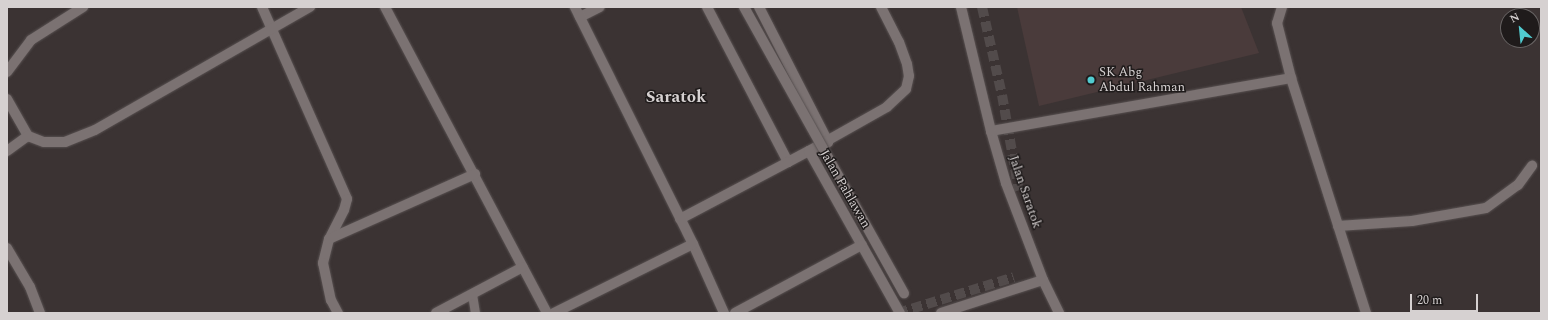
<!DOCTYPE html>
<html>
<head>
<meta charset="utf-8">
<style>
	body { margin:0 }
	#map { position:relative; width:1548px; height:320px; overflow:hidden; background:#3b3333; font-family:Spectral,serif }
	div>[style] { position:absolute }
	.built>* { inset:0; background:#4a3b3b }
	.street-tunnel>* { height:10px; margin-top:-5px; transform-origin:0; background:repeating-linear-gradient(90deg,#524b4b 0 10px,transparent 0 15px) }
	.roads { filter:drop-shadow(0 0 1px #585151) drop-shadow(0 0 1px #585151) }
	.lane>* { height:9px; margin:-4.5px; padding:0 4.5px; transform-origin:4.5px; border-radius:4.5px; background:#7b7272 }
	.street>* { height:10px; margin:-5px; padding:0 5px; transform-origin:5px; border-radius:5px; background:#7b7272 }
	.secondary>* { height:10px; margin:-5px; padding:0 5px; transform-origin:5px; border-radius:5px; background:#7b7272 }
	.bridges { filter:drop-shadow(0 0 1px #585151) drop-shadow(0 0 1px #585151) }
	.street-bridge>* { height:10px; margin:-5px; padding:0 5px; transform-origin:5px; border-radius:5px; background:#7b7272 }
	.dots>* { width:11px; height:11px; translate:-50% -50%; box-sizing:border-box; border:2px solid #1f1b1b; border-radius:50% }
	span { translate:-50% -50%; white-space:nowrap; text-align:center; line-height:1.15; -webkit-text-stroke:3px #1f1b1b; paint-order:stroke }
	.poi-label { font-size:13px; color:#d6d1d1 }
	.left { translate:0 -50%; text-align:left }
	.street-label { font-size:13px; color:#d6d1d1 }
	.district-label { font-size:17px; color:#d6d1d1; font-weight:700 }
	.frame { position:absolute; inset:0; border:8px solid #d6d1d1; pointer-events:none }
	.north { position:absolute; left:1500px; top:8px; width:40px; height:40px; box-sizing:border-box; background:#1f1b1b; border:1px solid #686464; border-radius:50%; rotate:333deg; font-size:11px; font-weight:700; line-height:16px; text-align:center; color:#d6d1d1 }
	.north::after { content:''; display:block; margin:auto; width:14px; height:18px; background:#51ccd1; clip-path:polygon(50% 0,100% 100%,50% 72%,0 100%) }
	.scale { position:absolute; left:1410px; top:294px; width:68px; height:18px; box-sizing:border-box; border:2px solid #d6d1d1; border-top:0; padding-left:5px; font-size:12px; line-height:14px; white-space:nowrap; color:#d6d1d1; -webkit-text-stroke:3px #1f1b1b; paint-order:stroke }
</style>
</head>
<body>
<div id="map">
	<div class="built">
		<div style="clip-path:polygon(1017px 7px,1241px 7px,1259px 53px,1039px 106px)"></div>
	</div>
	<div class="street-tunnel">
		<div style="left:982px;top:7px;width:90px;rotate:77.2deg"></div>
		<div style="left:1002px;top:95px;width:97px;rotate:80deg"></div>
		<div style="left:898px;top:313px;width:121px;rotate:-17.2deg"></div>
	</div>
	<div class="roads">
		<div class="lane">
			<div style="left:472px;top:294px;width:19px;rotate:81deg"></div>
		</div>
		<div class="street">
			<div style="left:262px;top:7px;width:210px;rotate:66.1deg"></div>
			<div style="left:347px;top:199px;width:11px;rotate:105deg"></div>
			<div style="left:344px;top:210px;width:33px;rotate:117deg"></div>
			<div style="left:329px;top:239px;width:25px;rotate:104deg"></div>
			<div style="left:323px;top:263px;width:38px;rotate:78deg"></div>
			<div style="left:331px;top:300px;width:15px;rotate:62deg"></div>
			<div style="left:385px;top:7px;width:346px;rotate:62.1deg"></div>
			<div style="left:707px;top:7px;width:175px;rotate:62.4deg"></div>
			<div style="left:788px;top:162px;width:24px;rotate:-28deg"></div>
			<div style="left:759px;top:7px;width:152px;rotate:62.9deg"></div>
			<div style="left:881px;top:7px;width:39px;rotate:63deg"></div>
			<div style="left:899px;top:42px;width:23px;rotate:70deg"></div>
			<div style="left:907px;top:64px;width:12px;rotate:81deg"></div>
			<div style="left:909px;top:76px;width:13px;rotate:103deg"></div>
			<div style="left:906px;top:89px;width:26px;rotate:137deg"></div>
			<div style="left:887px;top:107px;width:90px;rotate:150.6deg"></div>
			<div style="left:809px;top:151px;width:186px;rotate:60.7deg"></div>
			<div style="left:1282px;top:7px;width:17px;rotate:107deg"></div>
			<div style="left:1277px;top:23px;width:57px;rotate:75.7deg"></div>
			<div style="left:580px;top:17px;width:22px;rotate:-27deg"></div>
			<div style="left:7px;top:72px;width:40px;rotate:-53deg"></div>
			<div style="left:31px;top:40px;width:62px;rotate:-32.4deg"></div>
			<div style="left:7px;top:99px;width:43px;rotate:60.4deg"></div>
			<div style="left:28px;top:136px;width:17px;rotate:21deg"></div>
			<div style="left:44px;top:142px;width:21px"></div>
			<div style="left:65px;top:142px;width:32px;rotate:-22deg"></div>
			<div style="left:95px;top:130px;width:248px;rotate:-29.8deg"></div>
			<div style="left:991px;top:131px;width:305px;rotate:-10deg"></div>
			<div style="left:1291px;top:78px;width:247px;rotate:72.3deg"></div>
			<div style="left:7px;top:151px;width:26px;rotate:-36deg"></div>
			<div style="left:680px;top:219px;width:122px;rotate:-27.8deg"></div>
			<div style="left:1338px;top:226px;width:74px;rotate:-3.9deg"></div>
			<div style="left:1412px;top:221px;width:75px;rotate:-10deg"></div>
			<div style="left:1486px;top:208px;width:39px;rotate:-36deg"></div>
			<div style="left:1518px;top:185px;width:24px;rotate:-54deg"></div>
			<div style="left:329px;top:239px;width:160px;rotate:-24deg"></div>
			<div style="left:693px;top:244px;width:76px;rotate:65.8deg"></div>
			<div style="left:7px;top:248px;width:45px;rotate:59.5deg"></div>
			<div style="left:30px;top:287px;width:28px;rotate:69deg"></div>
			<div style="left:1043px;top:280px;width:37px;rotate:64deg"></div>
			<div style="left:436px;top:313px;width:98px;rotate:-27.9deg"></div>
			<div style="left:554px;top:313px;width:155px;rotate:-26.4deg"></div>
			<div style="left:693px;top:244px;width:265px;rotate:-116.5deg"></div>
			<div style="left:735px;top:313px;width:144px;rotate:-28.2deg"></div>
		</div>
		<div class="secondary">
			<div style="left:941px;top:313px;width:107px;rotate:-17.9deg"></div>
			<div style="left:1043px;top:280px;width:104px;rotate:-110.9deg"></div>
			<div style="left:1006px;top:183px;width:54px;rotate:-106.1deg"></div>
			<div style="left:991px;top:131px;width:128px;rotate:-103.6deg"></div>
		</div>
	</div>
	<div class="bridges">
		<div class="street-bridge">
			<div style="left:744px;top:7px;width:328px;rotate:60.8deg"></div>
		</div>
	</div>
	<div class="dots">
		<div style="left:1091px;top:80px;background:#51ccd1"></div>
	</div>
	<div class="poi-label">
		<span class="left" style="left:1099px;top:80px">SK Abg<br>Abdul Rahman</span>
	</div>
	<div class="street-label">
		<span style="left:845px;top:189px;rotate:60deg">Jalan Pahlawan</span>
		<span style="left:1025px;top:192px;rotate:71deg">Jalan Saratok</span>
	</div>
	<div class="district-label">
		<span style="left:676px;top:98px">Saratok</span>
	</div>
	<div class="frame"></div>
	<div class="north">N</div>
	<div class="scale">20 m</div>
</div>
</body>
</html>
